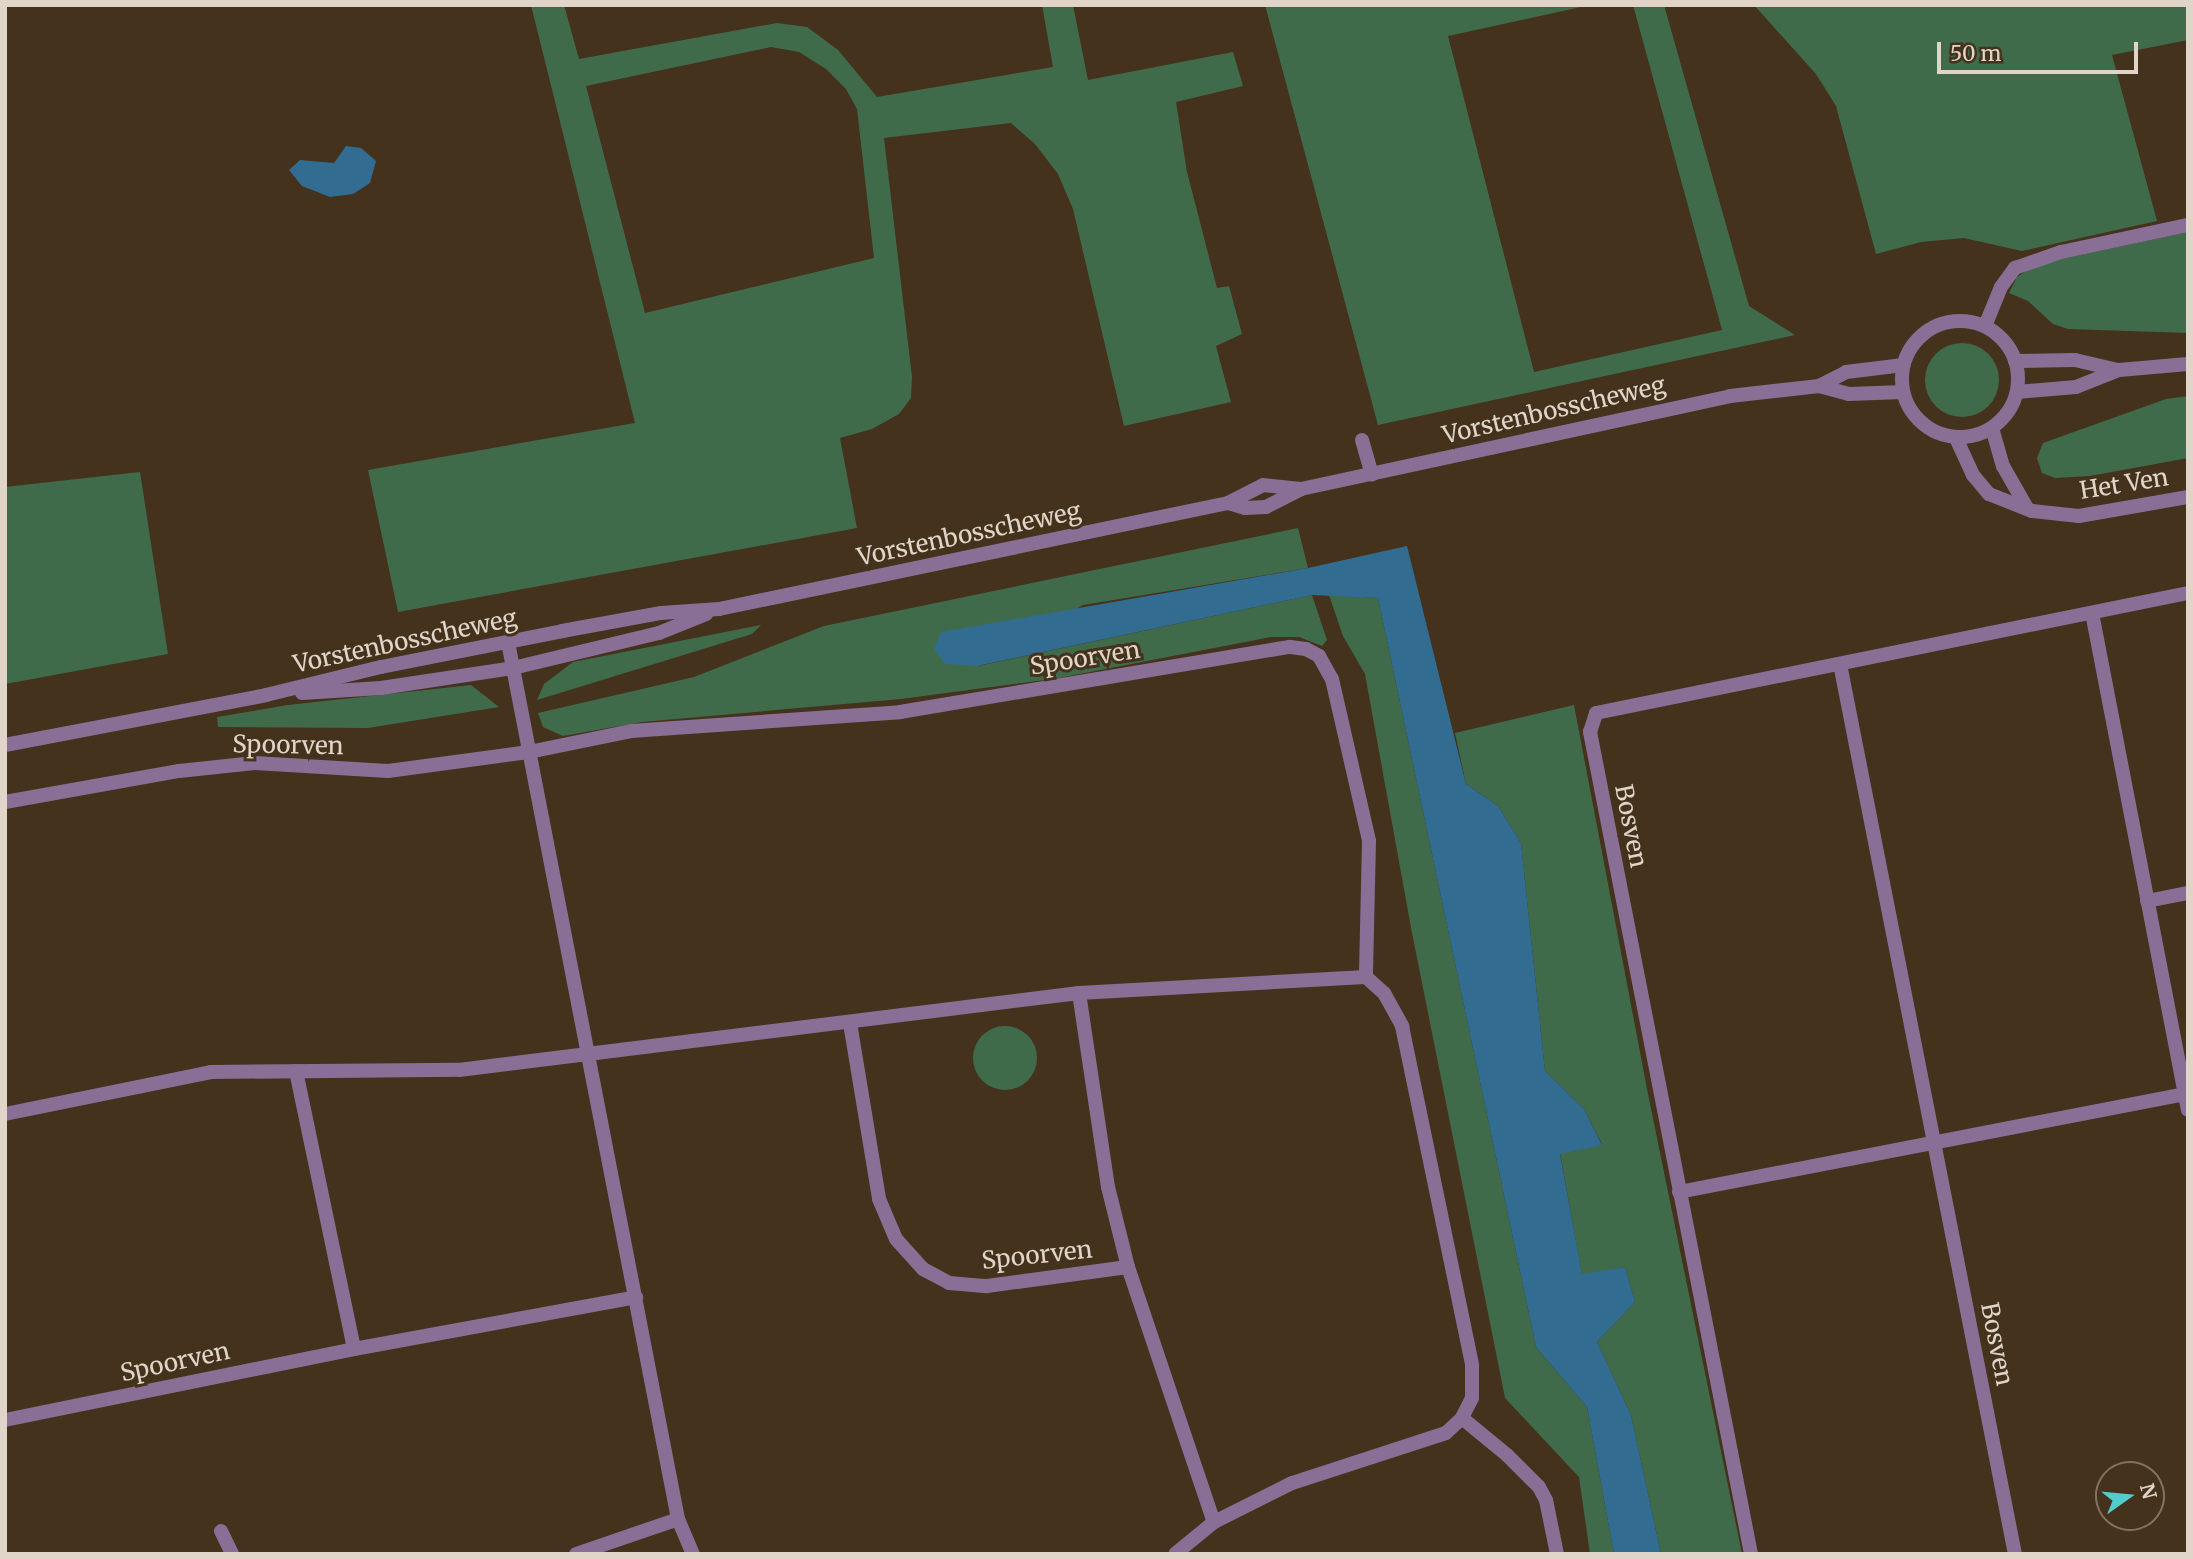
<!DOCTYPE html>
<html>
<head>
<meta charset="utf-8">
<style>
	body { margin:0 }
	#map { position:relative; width:2193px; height:1559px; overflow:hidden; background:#44321c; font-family:Merriweather,serif }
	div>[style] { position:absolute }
	.green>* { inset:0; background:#406b4b }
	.round { border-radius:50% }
	.water>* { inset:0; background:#326c91 }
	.minor>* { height:14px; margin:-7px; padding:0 7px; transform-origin:7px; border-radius:7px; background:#896f95 }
	.tertiary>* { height:14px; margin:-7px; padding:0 7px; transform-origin:7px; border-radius:7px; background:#896f95 }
	.tertiary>.ring { margin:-7px; padding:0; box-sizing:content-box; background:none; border:14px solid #896f95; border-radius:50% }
	span { translate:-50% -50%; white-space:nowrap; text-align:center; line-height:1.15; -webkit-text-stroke:6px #44321c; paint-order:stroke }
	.street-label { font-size:24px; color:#e0d5c8 }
	.frame { position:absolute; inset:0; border:7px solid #e0d5c8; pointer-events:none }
	.north { position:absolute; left:2095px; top:1461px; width:70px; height:70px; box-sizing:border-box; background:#44321c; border:2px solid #827361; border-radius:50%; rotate:75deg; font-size:19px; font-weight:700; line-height:28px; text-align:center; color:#e0d5c8 }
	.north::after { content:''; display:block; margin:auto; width:24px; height:32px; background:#53cdcb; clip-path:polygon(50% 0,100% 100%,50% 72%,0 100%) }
	.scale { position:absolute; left:1937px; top:42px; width:201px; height:32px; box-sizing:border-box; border:4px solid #e0d5c8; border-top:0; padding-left:9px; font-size:21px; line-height:24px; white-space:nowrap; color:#e0d5c8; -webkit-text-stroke:5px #44321c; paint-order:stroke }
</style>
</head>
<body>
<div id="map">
	<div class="green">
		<div style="clip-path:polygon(evenodd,531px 5px,564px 5px,579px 59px,777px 23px,807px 27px,838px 50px,877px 97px,1053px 67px,1042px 5px,1073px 5px,1088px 80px,1233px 52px,1243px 86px,1176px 102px,1187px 172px,1217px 288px,1229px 286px,1242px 334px,1216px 346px,1231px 402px,1124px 426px,1073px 209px,1058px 174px,1035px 144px,1011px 123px,884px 138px,912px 377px,911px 398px,899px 414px,872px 429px,840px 438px,857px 528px,398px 612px,368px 470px,635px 423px,531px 5px,771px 47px,799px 52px,826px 69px,846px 89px,857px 109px,874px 258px,645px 313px,586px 86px,771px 47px)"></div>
		<div style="clip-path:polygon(1265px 5px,1590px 5px,1448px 36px,1534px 372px,1722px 330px,1633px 5px,1664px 5px,1749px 306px,1795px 335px,1378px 425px)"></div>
		<div style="clip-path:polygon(1754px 5px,2188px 5px,2188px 40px,2112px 55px,2157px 221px,2022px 251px,1964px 238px,1921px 242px,1876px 254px,1836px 106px,1816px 74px)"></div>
		<div style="clip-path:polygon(2188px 232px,2188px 333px,2068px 329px,2053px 324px,2028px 301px,2009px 293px,2017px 277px,2037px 264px)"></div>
		<div class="round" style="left:1925px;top:343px;width:74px;height:74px"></div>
		<div style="clip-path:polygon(2188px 396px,2188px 458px,2090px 476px,2055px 478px,2042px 473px,2037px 458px,2043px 443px,2166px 399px)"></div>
		<div style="clip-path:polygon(140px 472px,168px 654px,5px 684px,5px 487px)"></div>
		<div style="clip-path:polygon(1298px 528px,1308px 568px,1083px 605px,978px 666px,1312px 595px,1327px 640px,1322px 646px,1299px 637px,1271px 637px,1059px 678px,901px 699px,642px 722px,563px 736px,543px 727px,538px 713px,694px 677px,824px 626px)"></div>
		<div style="clip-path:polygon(1329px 595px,1378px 598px,1536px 1347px,1587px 1407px,1614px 1554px,1590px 1554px,1579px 1477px,1505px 1398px,1412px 933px,1365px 674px,1343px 636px)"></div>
		<div style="clip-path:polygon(761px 625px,752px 634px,537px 700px,544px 684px,573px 662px)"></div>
		<div style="clip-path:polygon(471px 685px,499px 707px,368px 728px,218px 727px,217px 717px,288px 705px)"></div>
		<div style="clip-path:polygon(1574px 705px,1647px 1089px,1742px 1554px,1661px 1554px,1631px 1415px,1597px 1342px,1635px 1302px,1625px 1267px,1582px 1275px,1560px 1153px,1602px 1144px,1584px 1109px,1545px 1071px,1521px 843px,1498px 806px,1466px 784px,1455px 733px)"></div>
		<div class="round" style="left:973px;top:1026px;width:64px;height:64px"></div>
	</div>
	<div class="water">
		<div style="clip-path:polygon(346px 146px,361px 148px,376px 161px,370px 183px,353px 194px,330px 197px,302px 186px,289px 170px,300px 160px,334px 163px)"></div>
		<div style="clip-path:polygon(1407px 546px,1466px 784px,1498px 806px,1521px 843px,1545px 1071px,1584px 1109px,1602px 1145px,1560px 1154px,1582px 1274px,1625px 1267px,1635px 1302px,1597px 1342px,1631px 1415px,1661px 1554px,1614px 1554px,1587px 1407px,1536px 1347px,1378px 598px,1312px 595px,977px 666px,945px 664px,934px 649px,941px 632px,1308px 568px)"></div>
	</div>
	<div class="minor">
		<div style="left:1985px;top:326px;width:42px;rotate:-67.7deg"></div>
		<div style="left:2001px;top:287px;width:24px;rotate:-54deg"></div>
		<div style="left:2015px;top:268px;width:49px;rotate:-19.2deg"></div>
		<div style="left:2061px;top:252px;width:130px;rotate:-12deg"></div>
		<div style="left:1362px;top:440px;width:36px;rotate:74deg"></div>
		<div style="left:2092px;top:613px;width:506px;rotate:79.07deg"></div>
		<div style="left:508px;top:642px;width:893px;rotate:79.03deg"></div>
		<div style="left:678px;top:1519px;width:38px;rotate:67deg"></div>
		<div style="left:1840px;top:664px;width:907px;rotate:78.88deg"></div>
		<div style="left:5px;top:802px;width:177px;rotate:-10.1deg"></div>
		<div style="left:179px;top:771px;width:76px;rotate:-6deg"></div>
		<div style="left:255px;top:763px;width:133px;rotate:3.4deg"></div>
		<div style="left:388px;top:771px;width:142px;rotate:-7.7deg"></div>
		<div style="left:529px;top:752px;width:104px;rotate:-11.6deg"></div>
		<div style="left:631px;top:731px;width:270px;rotate:-4deg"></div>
		<div style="left:900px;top:712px;width:395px;rotate:-9.5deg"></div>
		<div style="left:1290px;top:647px;width:16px;rotate:7deg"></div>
		<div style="left:1306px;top:649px;width:15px;rotate:28deg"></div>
		<div style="left:1319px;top:656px;width:26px;rotate:61deg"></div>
		<div style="left:1332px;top:679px;width:166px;rotate:77.1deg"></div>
		<div style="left:1369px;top:841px;width:136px;rotate:91.3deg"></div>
		<div style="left:2147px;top:901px;width:42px;rotate:-11deg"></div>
		<div style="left:1079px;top:993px;width:196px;rotate:81.5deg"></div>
		<div style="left:1108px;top:1187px;width:82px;rotate:76deg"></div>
		<div style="left:1128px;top:1267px;width:269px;rotate:71.4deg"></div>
		<div style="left:850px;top:1023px;width:178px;rotate:80.6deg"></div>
		<div style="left:879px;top:1199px;width:43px;rotate:67deg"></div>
		<div style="left:896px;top:1239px;width:40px;rotate:48deg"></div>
		<div style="left:923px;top:1269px;width:30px;rotate:28deg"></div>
		<div style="left:949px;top:1283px;width:38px;rotate:5deg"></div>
		<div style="left:987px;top:1286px;width:142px;rotate:-7.7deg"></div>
		<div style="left:296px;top:1071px;width:284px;rotate:78.2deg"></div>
		<div style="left:5px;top:1114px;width:210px;rotate:-11.5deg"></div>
		<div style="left:211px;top:1072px;width:248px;rotate:-0.5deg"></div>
		<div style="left:459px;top:1070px;width:625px;rotate:-7.08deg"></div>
		<div style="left:1079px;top:993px;width:287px;rotate:-3.2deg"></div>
		<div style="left:1366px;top:977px;width:24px;rotate:42deg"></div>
		<div style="left:1384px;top:993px;width:38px;rotate:61deg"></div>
		<div style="left:1402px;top:1026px;width:346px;rotate:78.3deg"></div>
		<div style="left:1472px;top:1365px;width:33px;rotate:90deg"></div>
		<div style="left:1472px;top:1398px;width:22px;rotate:117deg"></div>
		<div style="left:1462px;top:1418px;width:22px;rotate:137deg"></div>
		<div style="left:1446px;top:1433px;width:162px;rotate:162deg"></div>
		<div style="left:1292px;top:1483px;width:87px;rotate:153.4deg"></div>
		<div style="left:1214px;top:1522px;width:50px;rotate:140.6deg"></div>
		<div style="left:1679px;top:1192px;width:515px;rotate:-10.96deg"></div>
		<div style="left:1462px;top:1418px;width:58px;rotate:39.4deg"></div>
		<div style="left:1507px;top:1455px;width:45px;rotate:45deg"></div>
		<div style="left:1539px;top:1487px;width:15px;rotate:62deg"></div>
		<div style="left:1546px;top:1500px;width:55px;rotate:78.5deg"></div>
		<div style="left:5px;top:1420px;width:356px;rotate:-11.5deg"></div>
		<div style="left:354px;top:1349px;width:287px;rotate:-10.4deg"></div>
		<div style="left:221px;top:1531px;width:25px;rotate:64deg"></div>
		<div style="left:576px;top:1554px;width:108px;rotate:-18.9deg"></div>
		<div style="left:1751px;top:1554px;width:838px;rotate:-101.08deg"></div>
		<div style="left:1590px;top:732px;width:20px;rotate:-72deg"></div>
		<div style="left:1596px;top:713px;width:604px;rotate:-11.46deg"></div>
	</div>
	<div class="tertiary">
		<div class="ring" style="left:1902px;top:321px;width:102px;height:102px"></div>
		<div style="left:2015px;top:361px;width:60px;rotate:-1deg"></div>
		<div style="left:2075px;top:360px;width:44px;rotate:13.1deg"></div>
		<div style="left:1819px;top:386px;width:30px;rotate:-27deg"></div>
		<div style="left:1846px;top:372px;width:58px;rotate:-6.9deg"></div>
		<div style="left:2017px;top:392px;width:59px;rotate:-4.8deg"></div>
		<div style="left:2076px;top:387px;width:46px;rotate:-21.6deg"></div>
		<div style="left:2119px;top:370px;width:69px;rotate:-5deg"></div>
		<div style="left:1992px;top:428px;width:40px;rotate:74deg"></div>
		<div style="left:2003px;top:466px;width:48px;rotate:60.3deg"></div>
		<div style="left:1956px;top:438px;width:41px;rotate:65.3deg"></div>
		<div style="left:1973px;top:475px;width:25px;rotate:50deg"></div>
		<div style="left:1989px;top:494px;width:46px;rotate:21.6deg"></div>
		<div style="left:2032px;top:511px;width:47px;rotate:6.1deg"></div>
		<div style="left:2079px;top:516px;width:111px;rotate:-9.9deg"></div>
		<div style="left:1228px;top:503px;width:18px;rotate:16deg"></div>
		<div style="left:1245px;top:508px;width:21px;rotate:-3deg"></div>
		<div style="left:1266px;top:507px;width:39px;rotate:-27deg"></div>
		<div style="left:302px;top:693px;width:79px;rotate:-3.6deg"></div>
		<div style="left:381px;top:688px;width:134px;rotate:-8.6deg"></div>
		<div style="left:513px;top:668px;width:150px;rotate:-13.5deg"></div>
		<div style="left:659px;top:633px;width:51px;rotate:-22deg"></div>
		<div style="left:5px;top:745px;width:266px;rotate:-10.8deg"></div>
		<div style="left:266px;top:695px;width:118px;rotate:-13.7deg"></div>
		<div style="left:381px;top:667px;width:185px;rotate:-11.2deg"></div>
		<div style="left:562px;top:631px;width:101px;rotate:-10.3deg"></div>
		<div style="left:661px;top:613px;width:58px;rotate:-3.9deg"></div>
		<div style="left:719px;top:609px;width:520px;rotate:-11.76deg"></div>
		<div style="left:1228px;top:503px;width:39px;rotate:-27deg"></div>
		<div style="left:1263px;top:485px;width:38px;rotate:6deg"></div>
		<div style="left:1301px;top:489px;width:439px;rotate:-12.2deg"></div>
		<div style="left:1730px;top:396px;width:90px;rotate:-6.4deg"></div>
		<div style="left:1819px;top:386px;width:31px;rotate:15deg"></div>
		<div style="left:1849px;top:394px;width:54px;rotate:-2.1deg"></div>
	</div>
	<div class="street-label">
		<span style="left:1554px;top:410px;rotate:-13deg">Vorstenbosscheweg</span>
		<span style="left:2124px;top:484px;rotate:-9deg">Het Ven</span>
		<span style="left:969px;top:534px;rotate:-12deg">Vorstenbosscheweg</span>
		<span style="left:405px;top:641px;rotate:-12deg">Vorstenbosscheweg</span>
		<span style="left:1085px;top:658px;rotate:-9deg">Spoorven</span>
		<span style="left:288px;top:745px;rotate:1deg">Spoorven</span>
		<span style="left:1631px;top:826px;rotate:79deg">Bosven</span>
		<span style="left:1037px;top:1255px;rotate:-6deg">Spoorven</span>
		<span style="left:1997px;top:1344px;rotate:79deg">Bosven</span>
		<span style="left:175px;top:1362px;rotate:-12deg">Spoorven</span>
	</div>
	<div class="frame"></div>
	<div class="north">N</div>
	<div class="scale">50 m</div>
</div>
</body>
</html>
